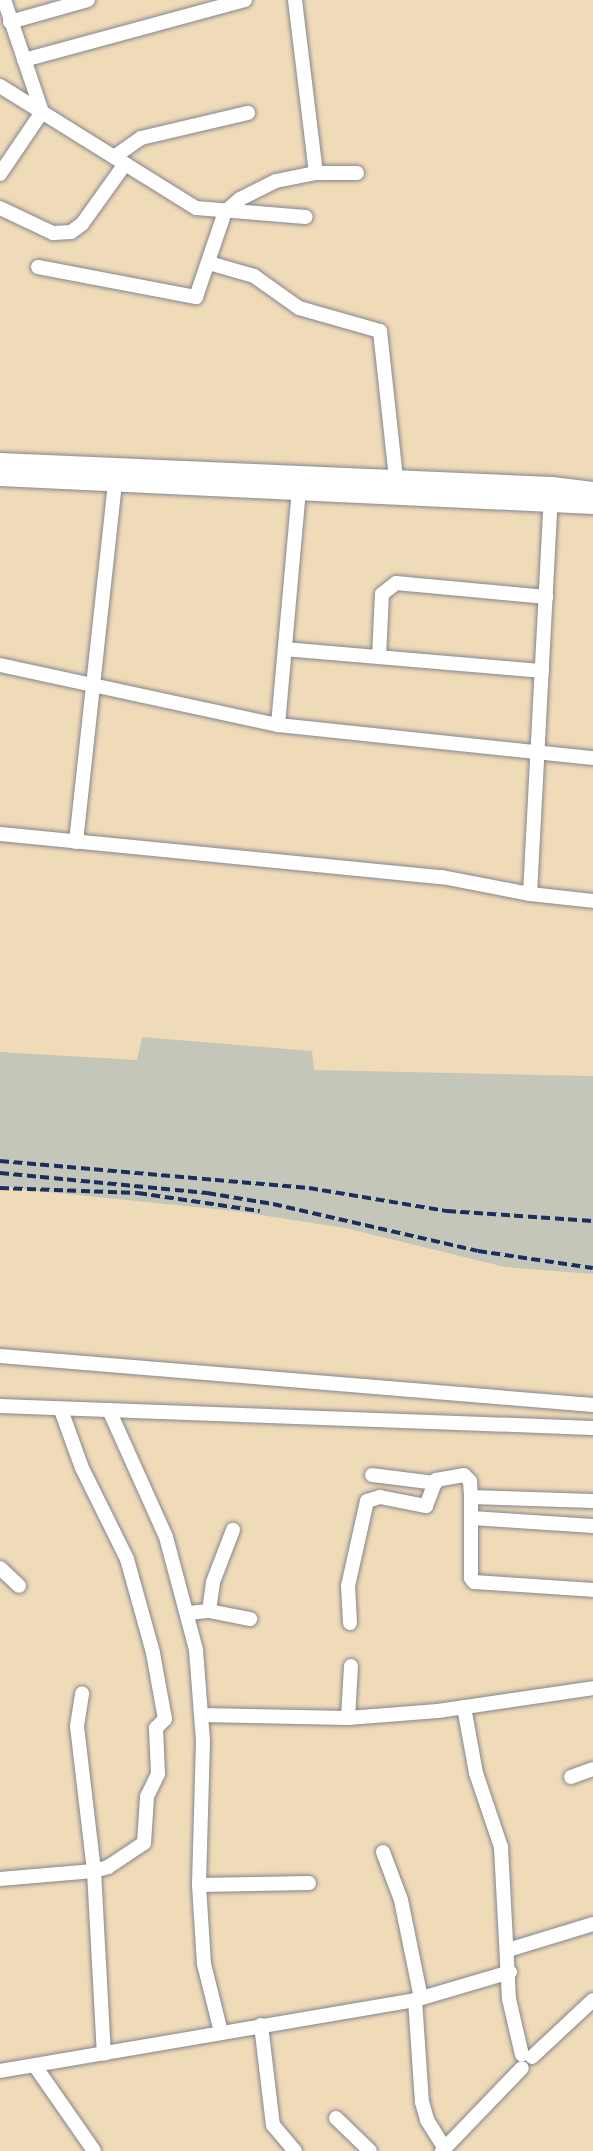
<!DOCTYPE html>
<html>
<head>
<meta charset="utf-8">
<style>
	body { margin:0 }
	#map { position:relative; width:593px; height:2151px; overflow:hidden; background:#f0dbb9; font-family:"Playpen Sans",sans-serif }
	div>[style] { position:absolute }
	.industrial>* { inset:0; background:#c4c6b9 }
	.roads { filter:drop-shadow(0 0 2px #86858c) drop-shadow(0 0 2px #86858c) }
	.street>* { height:14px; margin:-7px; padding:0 7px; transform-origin:7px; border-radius:7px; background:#fff }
	.secondary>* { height:18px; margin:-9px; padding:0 9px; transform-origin:9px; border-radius:9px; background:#fff }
	.rail>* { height:4px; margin-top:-2px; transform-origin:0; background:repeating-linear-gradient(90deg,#1b2f5e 0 9px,transparent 0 13.5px) }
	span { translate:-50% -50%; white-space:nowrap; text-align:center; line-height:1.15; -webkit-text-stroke:6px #fff; paint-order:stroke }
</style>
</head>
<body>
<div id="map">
	<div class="industrial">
		<div style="clip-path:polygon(142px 1037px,312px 1051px,314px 1070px,593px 1076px,593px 1274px,505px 1267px,345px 1228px,234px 1211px,0 1187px,0 1052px,137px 1060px)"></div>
	</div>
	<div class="roads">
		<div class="street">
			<div style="left:295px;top:0;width:174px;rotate:83.1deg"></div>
			<div style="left:10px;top:22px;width:81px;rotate:-15.8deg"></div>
			<div style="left:24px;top:60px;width:229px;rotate:-15.2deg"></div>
			<div style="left:0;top:86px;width:231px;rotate:31.9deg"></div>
			<div style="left:196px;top:208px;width:110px;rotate:4.7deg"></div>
			<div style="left:114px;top:157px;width:33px;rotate:-35deg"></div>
			<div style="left:141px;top:138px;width:110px;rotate:-13.2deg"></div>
			<div style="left:0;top:174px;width:75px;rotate:-55.9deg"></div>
			<div style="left:42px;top:112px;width:118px;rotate:-108.7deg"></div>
			<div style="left:0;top:208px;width:59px;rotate:25.3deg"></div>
			<div style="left:53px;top:233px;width:18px;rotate:-3deg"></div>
			<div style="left:71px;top:232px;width:14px;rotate:-36deg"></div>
			<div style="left:82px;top:224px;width:74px;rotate:-54.4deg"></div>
			<div style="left:209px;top:263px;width:47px;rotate:16.1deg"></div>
			<div style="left:254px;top:276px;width:55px;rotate:35.4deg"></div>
			<div style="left:299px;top:308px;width:84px;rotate:15.9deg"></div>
			<div style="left:380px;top:331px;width:148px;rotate:83.8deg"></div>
			<div style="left:38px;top:267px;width:161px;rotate:10.8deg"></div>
			<div style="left:196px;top:297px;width:90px;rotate:-71.2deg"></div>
			<div style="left:225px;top:212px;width:20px;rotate:-41deg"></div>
			<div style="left:240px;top:199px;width:40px;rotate:-26.6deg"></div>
			<div style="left:276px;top:181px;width:41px;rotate:-11.3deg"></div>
			<div style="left:316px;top:173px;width:41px"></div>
			<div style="left:285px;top:649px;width:258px;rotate:4.9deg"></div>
			<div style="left:379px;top:657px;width:63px;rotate:-87.3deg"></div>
			<div style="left:382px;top:594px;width:18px;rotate:-38deg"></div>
			<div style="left:396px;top:583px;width:151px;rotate:5.3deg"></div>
			<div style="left:0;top:665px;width:284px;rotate:12.2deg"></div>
			<div style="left:278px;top:725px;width:317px;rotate:6deg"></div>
			<div style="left:278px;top:725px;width:236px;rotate:-84.9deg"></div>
			<div style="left:0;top:834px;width:444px;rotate:5.6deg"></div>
			<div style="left:442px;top:877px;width:90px;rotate:10.9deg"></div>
			<div style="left:530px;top:894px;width:63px;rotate:6.3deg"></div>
			<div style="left:76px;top:842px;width:369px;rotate:-83.8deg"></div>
			<div style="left:530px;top:894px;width:400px;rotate:-87deg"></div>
			<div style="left:0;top:1356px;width:595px;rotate:4.72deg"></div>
			<div style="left:0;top:1406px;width:593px;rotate:2.12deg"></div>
			<div style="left:61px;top:1410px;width:62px;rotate:70.1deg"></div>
			<div style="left:82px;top:1468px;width:102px;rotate:63.7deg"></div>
			<div style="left:127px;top:1559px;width:98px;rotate:74.5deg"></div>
			<div style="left:153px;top:1653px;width:67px;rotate:79.7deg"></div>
			<div style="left:165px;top:1719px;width:13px;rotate:135deg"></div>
			<div style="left:156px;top:1728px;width:46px;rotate:87.5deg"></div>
			<div style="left:158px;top:1774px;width:25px;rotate:116deg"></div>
			<div style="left:147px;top:1797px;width:46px;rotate:93.7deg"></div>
			<div style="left:144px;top:1843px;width:43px;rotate:146.3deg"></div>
			<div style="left:108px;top:1867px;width:15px;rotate:164deg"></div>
			<div style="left:94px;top:1871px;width:146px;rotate:-96.7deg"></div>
			<div style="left:77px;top:1726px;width:33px;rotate:-81deg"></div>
			<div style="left:109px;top:1410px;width:139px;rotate:65.8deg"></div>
			<div style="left:166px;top:1537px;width:117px;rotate:75.1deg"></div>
			<div style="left:196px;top:1650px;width:91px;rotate:85.6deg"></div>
			<div style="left:203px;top:1741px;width:144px;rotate:91.6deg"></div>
			<div style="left:199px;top:1885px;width:79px;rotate:86.4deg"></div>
			<div style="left:204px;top:1964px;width:70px;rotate:76deg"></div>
			<div style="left:372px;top:1475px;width:64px;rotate:7.2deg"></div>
			<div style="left:471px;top:1497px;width:81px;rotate:90deg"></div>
			<div style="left:471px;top:1578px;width:5px;rotate:53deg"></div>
			<div style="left:474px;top:1582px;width:119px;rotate:3.8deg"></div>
			<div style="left:472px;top:1518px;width:121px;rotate:3.8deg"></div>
			<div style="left:0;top:1568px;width:26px;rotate:43deg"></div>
			<div style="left:209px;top:1611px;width:42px;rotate:11deg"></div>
			<div style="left:189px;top:1613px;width:20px;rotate:-6deg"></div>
			<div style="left:209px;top:1611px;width:29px;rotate:-82deg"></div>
			<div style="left:213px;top:1582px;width:56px;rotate:-69deg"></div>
			<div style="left:350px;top:1623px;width:37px;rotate:-93deg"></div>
			<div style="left:348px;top:1586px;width:87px;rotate:-77.4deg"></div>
			<div style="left:367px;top:1501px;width:14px;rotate:-17deg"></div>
			<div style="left:380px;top:1497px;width:47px;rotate:11.1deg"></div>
			<div style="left:426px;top:1506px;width:28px;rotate:-69deg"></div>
			<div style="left:436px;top:1480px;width:28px;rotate:-10deg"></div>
			<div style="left:464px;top:1475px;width:8px;rotate:45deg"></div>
			<div style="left:470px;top:1481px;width:16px;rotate:86deg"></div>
			<div style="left:471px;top:1497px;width:122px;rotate:1.9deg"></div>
			<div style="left:464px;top:1707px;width:67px;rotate:79.7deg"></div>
			<div style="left:476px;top:1773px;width:78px;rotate:71.3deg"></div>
			<div style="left:501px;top:1847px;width:152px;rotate:87deg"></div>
			<div style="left:509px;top:1999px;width:57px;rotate:76.9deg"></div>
			<div style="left:201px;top:1715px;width:147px;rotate:1.2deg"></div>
			<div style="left:348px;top:1718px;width:90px;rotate:-4.4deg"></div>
			<div style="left:438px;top:1711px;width:157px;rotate:-8.4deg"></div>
			<div style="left:348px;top:1718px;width:52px;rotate:-86.7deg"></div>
			<div style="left:571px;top:1777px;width:23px;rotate:-20deg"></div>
			<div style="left:383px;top:1852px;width:51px;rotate:69.4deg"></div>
			<div style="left:401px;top:1900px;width:100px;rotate:78.5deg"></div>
			<div style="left:0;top:1879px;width:94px;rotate:-4.9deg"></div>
			<div style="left:94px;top:1871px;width:183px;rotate:86.9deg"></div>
			<div style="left:199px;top:1885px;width:110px;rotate:-1deg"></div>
			<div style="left:508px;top:1950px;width:89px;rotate:-17deg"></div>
			<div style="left:415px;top:2000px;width:102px;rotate:86.1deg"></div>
			<div style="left:422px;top:2102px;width:19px;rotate:74deg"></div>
			<div style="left:427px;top:2120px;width:34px;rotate:58deg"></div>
			<div style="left:261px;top:2025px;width:101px;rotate:83.2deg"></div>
			<div style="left:273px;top:2125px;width:34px;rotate:50deg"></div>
			<div style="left:532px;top:2057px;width:83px;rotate:-43.1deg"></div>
			<div style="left:35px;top:2066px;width:103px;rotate:55.2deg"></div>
			<div style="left:0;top:2071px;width:421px;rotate:-9.7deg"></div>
			<div style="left:415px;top:2000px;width:99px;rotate:-16.4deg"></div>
			<div style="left:336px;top:2118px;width:47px;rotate:44.1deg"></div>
			<div style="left:442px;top:2151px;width:115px;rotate:-46.1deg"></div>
		</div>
		<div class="secondary">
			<div style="left:0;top:462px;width:553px;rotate:2.49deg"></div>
			<div style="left:552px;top:486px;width:41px;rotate:7deg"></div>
			<div style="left:0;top:477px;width:594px;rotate:2.7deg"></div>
		</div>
	</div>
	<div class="rail">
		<div style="left:0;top:1161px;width:310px;rotate:5deg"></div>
		<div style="left:309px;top:1188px;width:140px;rotate:9.5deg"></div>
		<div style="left:447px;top:1211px;width:146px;rotate:3.9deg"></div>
		<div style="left:0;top:1173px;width:208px;rotate:5.5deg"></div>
		<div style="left:207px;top:1193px;width:67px;rotate:9.5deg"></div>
		<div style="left:273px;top:1204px;width:210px;rotate:12.9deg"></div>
		<div style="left:478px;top:1251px;width:116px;rotate:8.4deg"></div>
		<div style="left:0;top:1188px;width:138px;rotate:2.1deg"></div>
		<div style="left:138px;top:1193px;width:123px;rotate:8.4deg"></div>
	</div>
</div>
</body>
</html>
